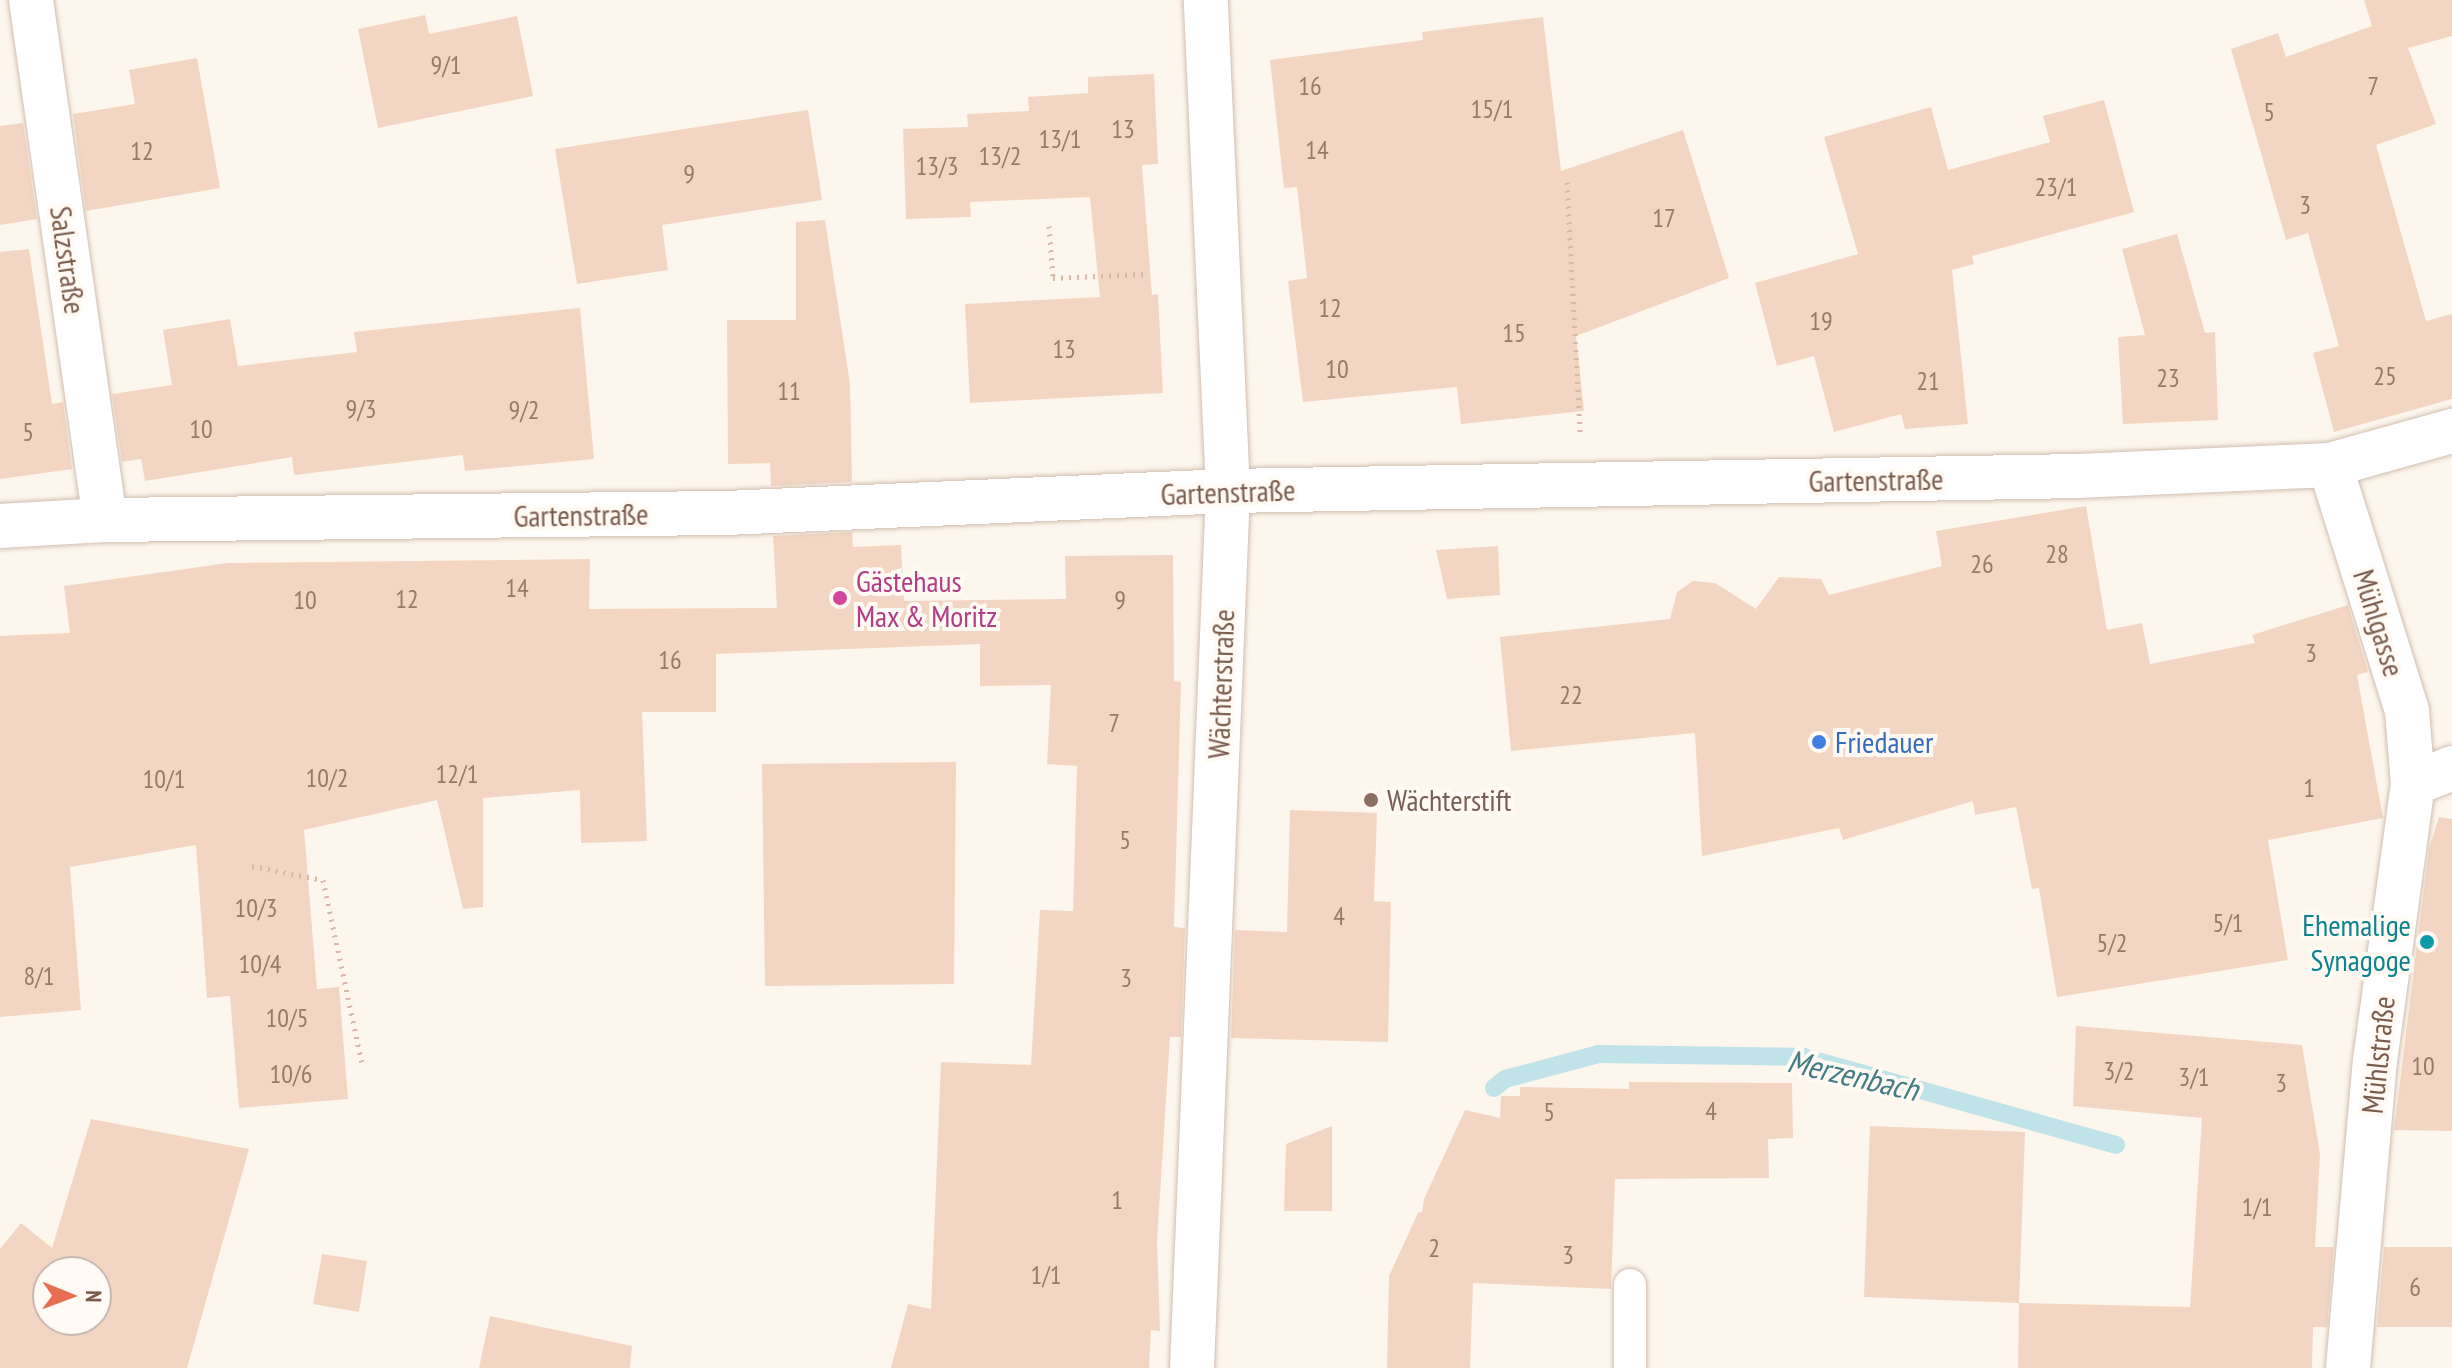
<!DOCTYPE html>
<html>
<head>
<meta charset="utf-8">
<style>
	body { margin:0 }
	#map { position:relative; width:2452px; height:1368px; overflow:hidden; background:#fdf6ec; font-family:"PT Sans Narrow",sans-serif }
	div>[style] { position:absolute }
	.stream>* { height:18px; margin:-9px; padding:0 9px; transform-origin:9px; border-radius:9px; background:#bfe3e8 }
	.building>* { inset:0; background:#f3d5c3 }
	.path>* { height:5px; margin-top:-2.5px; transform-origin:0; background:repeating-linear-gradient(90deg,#d9b8a5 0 2px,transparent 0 8px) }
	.roads { filter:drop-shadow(0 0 2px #d1beb0) drop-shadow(0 0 2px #d1beb0) }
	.lane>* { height:32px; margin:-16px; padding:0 16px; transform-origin:16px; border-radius:16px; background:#fff }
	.street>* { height:44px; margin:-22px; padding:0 22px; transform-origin:22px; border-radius:22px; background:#fff }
	.dots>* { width:22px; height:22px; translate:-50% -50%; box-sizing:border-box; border:4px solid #fffaf3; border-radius:50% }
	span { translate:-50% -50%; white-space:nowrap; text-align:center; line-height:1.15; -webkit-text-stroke:8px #fffaf3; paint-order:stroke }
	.number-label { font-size:26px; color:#987a6a }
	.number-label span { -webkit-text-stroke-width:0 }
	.street-label { font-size:30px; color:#7a5c4d }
	.hotel-label { font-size:30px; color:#b23c85 }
	.left { translate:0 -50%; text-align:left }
	.shop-label { font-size:30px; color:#366cbe }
	.education-label { font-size:30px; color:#785e54 }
	.culture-label { font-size:30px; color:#0d838f }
	.right { translate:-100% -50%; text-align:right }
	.water-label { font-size:32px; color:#437c86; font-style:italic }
	.north { position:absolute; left:32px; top:1256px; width:80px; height:80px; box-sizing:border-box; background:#fffaf3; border:2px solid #cabbb1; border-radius:50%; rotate:91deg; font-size:22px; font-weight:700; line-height:32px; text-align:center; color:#7a5c4d }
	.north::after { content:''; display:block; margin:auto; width:28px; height:36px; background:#e76f51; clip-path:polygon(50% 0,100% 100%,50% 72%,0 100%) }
</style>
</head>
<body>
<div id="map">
	<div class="stream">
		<div style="left:1494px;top:1088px;width:14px;rotate:-39deg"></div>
		<div style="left:1505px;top:1079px;width:97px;rotate:-14.9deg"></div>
		<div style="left:1599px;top:1054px;width:204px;rotate:0.8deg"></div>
		<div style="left:1803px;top:1057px;width:325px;rotate:15.7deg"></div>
	</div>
	<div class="building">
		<div style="clip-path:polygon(2364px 0,2452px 0,2452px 36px,2408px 48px,2436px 124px,2376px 145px,2426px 321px,2452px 314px,2452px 399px,2334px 432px,2313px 353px,2339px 346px,2308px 233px,2286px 240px,2231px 49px,2278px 33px,2286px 57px,2372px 26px)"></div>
		<div style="clip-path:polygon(425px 15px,429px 34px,517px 16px,533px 96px,378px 128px,358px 29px)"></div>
		<div style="clip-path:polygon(1543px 17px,1561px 171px,1683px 130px,1729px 278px,1576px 336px,1584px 411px,1461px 424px,1457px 387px,1303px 402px,1288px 281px,1307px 278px,1297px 187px,1284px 188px,1270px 60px,1423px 40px,1422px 32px)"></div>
		<div style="clip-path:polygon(197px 58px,220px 188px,86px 211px,73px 114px,135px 104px,129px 70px)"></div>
		<div style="clip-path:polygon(1154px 74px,1158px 164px,1142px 165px,1152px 295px,1158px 294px,1163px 393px,970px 403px,965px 304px,1100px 297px,1090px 197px,970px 202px,971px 217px,906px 219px,903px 129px,968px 127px,967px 114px,1029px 111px,1028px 97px,1088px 93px,1088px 77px)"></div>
		<div style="clip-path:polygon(2104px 100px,2134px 212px,1972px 256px,1974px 264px,1952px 270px,1968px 424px,1905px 429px,1901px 414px,1834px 432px,1814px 356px,1777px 366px,1755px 283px,1858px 254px,1824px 137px,1931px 107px,1948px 170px,2050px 142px,2043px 116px)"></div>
		<div style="clip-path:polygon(808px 110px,822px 200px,662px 225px,668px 270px,577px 284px,555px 149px)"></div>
		<div style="clip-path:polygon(23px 123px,37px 219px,0 225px,0 126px)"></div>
		<div style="clip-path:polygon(825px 220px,850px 384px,852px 482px,771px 486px,770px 463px,728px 464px,727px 320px,796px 320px,796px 222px)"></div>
		<div style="clip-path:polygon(2177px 234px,2205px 333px,2215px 332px,2218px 420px,2123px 424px,2118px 337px,2145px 335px,2122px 249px)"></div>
		<div style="clip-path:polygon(29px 249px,52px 404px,63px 402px,72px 469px,0 479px,0 252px)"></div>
		<div style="clip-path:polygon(580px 308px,594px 459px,465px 471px,463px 455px,294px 475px,292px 457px,145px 481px,141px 459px,122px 462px,112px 394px,172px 385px,163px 330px,230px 319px,238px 366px,357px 352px,354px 332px)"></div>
		<div style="clip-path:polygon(2086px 506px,2107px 630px,2142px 623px,2150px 664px,2255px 643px,2252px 635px,2348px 605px,2368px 672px,2357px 675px,2383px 818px,2268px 840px,2288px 960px,2057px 997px,2039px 888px,2032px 889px,2016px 807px,1975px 815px,1973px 801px,1843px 840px,1839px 828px,1702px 856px,1695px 733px,1511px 751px,1500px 637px,1670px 619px,1677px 592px,1693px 581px,1715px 583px,1756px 609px,1779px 577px,1821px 579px,1829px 595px,1942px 566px,1936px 531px)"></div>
		<div style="clip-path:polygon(852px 532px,853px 547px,901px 545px,904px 601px,1066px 599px,1065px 556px,1173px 555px,1174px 681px,1181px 682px,1174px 927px,1185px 928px,1181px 1037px,1170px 1037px,1157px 1241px,1160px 1331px,1151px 1330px,1149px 1368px,891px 1368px,908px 1304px,931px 1309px,941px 1062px,1031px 1065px,1040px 910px,1073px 911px,1077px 766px,1047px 764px,1051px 685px,980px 686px,980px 644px,716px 654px,716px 712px,642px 712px,647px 841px,581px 843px,580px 790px,483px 798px,483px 907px,463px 909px,437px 800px,304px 830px,317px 989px,339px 987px,348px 1099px,239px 1108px,230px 996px,207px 998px,196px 845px,70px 867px,81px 1010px,0 1017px,0 636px,70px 633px,64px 586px,228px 563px,590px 559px,589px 609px,777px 608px,773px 536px)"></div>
		<div style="clip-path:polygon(1498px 546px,1500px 595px,1447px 599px,1436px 550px)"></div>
		<div style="clip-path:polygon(956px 762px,954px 984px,765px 986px,762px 764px)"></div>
		<div style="clip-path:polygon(1290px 810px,1377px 813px,1374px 901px,1391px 902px,1388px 1042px,1231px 1038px,1235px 930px,1287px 932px)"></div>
		<div style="clip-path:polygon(2439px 817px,2452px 819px,2452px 1131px,2394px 1130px,2429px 849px)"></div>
		<div style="clip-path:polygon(2076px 1026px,2302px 1045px,2320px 1154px,2315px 1247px,2334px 1247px,2327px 1327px,2313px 1327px,2312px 1368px,2018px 1368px,2019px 1303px,1864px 1297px,1870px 1126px,2025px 1132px,2019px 1303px,2190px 1307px,2202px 1118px,2073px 1106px)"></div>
		<div style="clip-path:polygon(1629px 1082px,1792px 1083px,1793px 1138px,1768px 1139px,1769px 1178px,1615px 1179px,1611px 1289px,1473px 1283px,1470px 1368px,1387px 1368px,1389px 1276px,1418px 1213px,1422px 1212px,1424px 1199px,1465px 1110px,1500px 1118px,1501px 1096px,1520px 1096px,1520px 1087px,1629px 1089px)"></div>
		<div style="clip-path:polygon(evenodd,91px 1119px,249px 1149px,187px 1368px,0 1368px,0 1249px,21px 1223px,52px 1248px,91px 1119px,48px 1272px,96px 1272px,96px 1320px,48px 1320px,48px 1272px)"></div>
		<div style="clip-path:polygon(1332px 1126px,1332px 1211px,1284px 1211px,1286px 1144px)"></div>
		<div style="clip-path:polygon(2384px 1247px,2452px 1247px,2452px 1327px,2377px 1327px)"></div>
		<div style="clip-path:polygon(322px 1254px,367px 1261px,359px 1312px,313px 1304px)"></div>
		<div style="clip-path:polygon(490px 1316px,632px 1346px,630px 1368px,479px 1368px)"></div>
	</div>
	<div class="path">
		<div style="left:1567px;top:182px;width:250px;rotate:87deg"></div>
		<div style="left:1049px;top:226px;width:52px;rotate:85.6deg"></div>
		<div style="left:1053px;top:278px;width:91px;rotate:-2.5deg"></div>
		<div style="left:252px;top:866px;width:72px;rotate:11.2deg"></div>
		<div style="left:323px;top:880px;width:192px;rotate:78deg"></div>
	</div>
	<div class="roads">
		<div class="lane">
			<div style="left:1630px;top:1368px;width:83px;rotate:-90deg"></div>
		</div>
		<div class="street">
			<div style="left:31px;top:0;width:525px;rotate:81.9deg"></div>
			<div style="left:2330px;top:465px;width:258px;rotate:72.6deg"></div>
			<div style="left:2407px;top:711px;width:73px;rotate:85.3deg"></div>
			<div style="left:0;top:526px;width:105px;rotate:-3.3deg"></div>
			<div style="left:105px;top:520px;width:621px;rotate:-0.65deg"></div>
			<div style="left:726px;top:513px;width:502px;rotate:-2.51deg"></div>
			<div style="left:1228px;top:491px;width:850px;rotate:-1.01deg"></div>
			<div style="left:2078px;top:476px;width:252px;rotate:-2.5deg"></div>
			<div style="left:2330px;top:465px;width:127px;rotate:-15.6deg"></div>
			<div style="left:1192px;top:1368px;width:878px;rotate:-87.65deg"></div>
			<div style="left:1228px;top:491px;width:491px;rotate:-92.6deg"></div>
			<div style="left:2348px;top:1368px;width:308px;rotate:-85deg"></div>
			<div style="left:2375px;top:1061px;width:280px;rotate:-82.2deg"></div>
			<div style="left:2413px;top:784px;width:42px;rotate:-22.3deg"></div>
		</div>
	</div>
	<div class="dots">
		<div style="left:840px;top:598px;background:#d1479c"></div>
		<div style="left:1819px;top:742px;background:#3f7fe0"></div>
		<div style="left:1371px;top:800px;background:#8d6e63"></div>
		<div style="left:2427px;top:942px;background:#0f9aa8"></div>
	</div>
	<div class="number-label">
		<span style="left:446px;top:65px">9/1</span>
		<span style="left:1310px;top:86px">16</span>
		<span style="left:2373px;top:86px">7</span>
		<span style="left:1492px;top:109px">15/1</span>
		<span style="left:2269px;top:112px">5</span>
		<span style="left:1123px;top:129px">13</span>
		<span style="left:1060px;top:139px">13/1</span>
		<span style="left:1317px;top:150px">14</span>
		<span style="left:142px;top:151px">12</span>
		<span style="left:1000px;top:156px">13/2</span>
		<span style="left:937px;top:166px">13/3</span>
		<span style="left:689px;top:174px">9</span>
		<span style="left:2056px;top:187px">23/1</span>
		<span style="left:2305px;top:205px">3</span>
		<span style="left:1664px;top:218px">17</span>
		<span style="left:1330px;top:308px">12</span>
		<span style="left:1821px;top:321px">19</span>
		<span style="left:1514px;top:333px">15</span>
		<span style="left:1064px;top:349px">13</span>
		<span style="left:1337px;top:369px">10</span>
		<span style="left:2385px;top:376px">25</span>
		<span style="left:2168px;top:378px">23</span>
		<span style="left:1928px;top:381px">21</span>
		<span style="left:789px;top:391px">11</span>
		<span style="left:361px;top:409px">9/3</span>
		<span style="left:524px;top:410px">9/2</span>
		<span style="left:201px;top:429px">10</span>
		<span style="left:28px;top:432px">5</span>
		<span style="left:2057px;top:554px">28</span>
		<span style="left:1982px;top:564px">26</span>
		<span style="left:517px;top:588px">14</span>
		<span style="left:407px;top:599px">12</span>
		<span style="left:305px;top:600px">10</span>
		<span style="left:1120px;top:600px">9</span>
		<span style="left:2311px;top:653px">3</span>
		<span style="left:670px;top:660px">16</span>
		<span style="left:1571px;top:695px">22</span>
		<span style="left:1114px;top:723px">7</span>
		<span style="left:457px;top:774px">12/1</span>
		<span style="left:327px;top:778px">10/2</span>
		<span style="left:164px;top:779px">10/1</span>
		<span style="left:2309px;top:788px">1</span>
		<span style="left:1125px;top:840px">5</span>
		<span style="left:256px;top:908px">10/3</span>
		<span style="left:1339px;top:916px">4</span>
		<span style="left:2228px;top:923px">5/1</span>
		<span style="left:2112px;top:943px">5/2</span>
		<span style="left:260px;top:964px">10/4</span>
		<span style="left:39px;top:976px">8/1</span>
		<span style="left:1126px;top:978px">3</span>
		<span style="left:287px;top:1018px">10/5</span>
		<span style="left:2423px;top:1066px">10</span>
		<span style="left:2119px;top:1071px">3/2</span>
		<span style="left:291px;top:1074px">10/6</span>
		<span style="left:2194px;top:1077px">3/1</span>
		<span style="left:2281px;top:1083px">3</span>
		<span style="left:1711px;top:1111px">4</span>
		<span style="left:1549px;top:1112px">5</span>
		<span style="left:1117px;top:1200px">1</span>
		<span style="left:2257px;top:1207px">1/1</span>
		<span style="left:1434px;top:1248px">2</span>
		<span style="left:1568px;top:1255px">3</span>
		<span style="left:1046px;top:1275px">1/1</span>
		<span style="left:2415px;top:1287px">6</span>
	</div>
	<div class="street-label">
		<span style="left:68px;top:260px;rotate:82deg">Salzstraße</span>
		<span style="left:1876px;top:480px;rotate:-1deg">Gartenstraße</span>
		<span style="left:1228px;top:492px;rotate:-2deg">Gartenstraße</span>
		<span style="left:581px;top:515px;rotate:-1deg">Gartenstraße</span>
		<span style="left:2379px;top:623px;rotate:73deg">Mühlgasse</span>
		<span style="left:1221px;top:684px;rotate:-88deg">Wächterstraße</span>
		<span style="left:2378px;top:1055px;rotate:-84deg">Mühlstraße</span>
	</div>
	<div class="hotel-label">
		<span class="left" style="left:856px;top:598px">Gästehaus<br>Max &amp; Moritz</span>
	</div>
	<div class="shop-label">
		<span class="left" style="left:1835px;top:742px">Friedauer</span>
	</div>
	<div class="education-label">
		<span class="left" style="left:1387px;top:800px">Wächterstift</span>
	</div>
	<div class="culture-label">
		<span class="right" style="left:2411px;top:942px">Ehemalige<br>Synagoge</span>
	</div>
	<div class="water-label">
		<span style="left:1853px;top:1075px;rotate:13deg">Merzenbach</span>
	</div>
	<div class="north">N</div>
</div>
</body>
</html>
